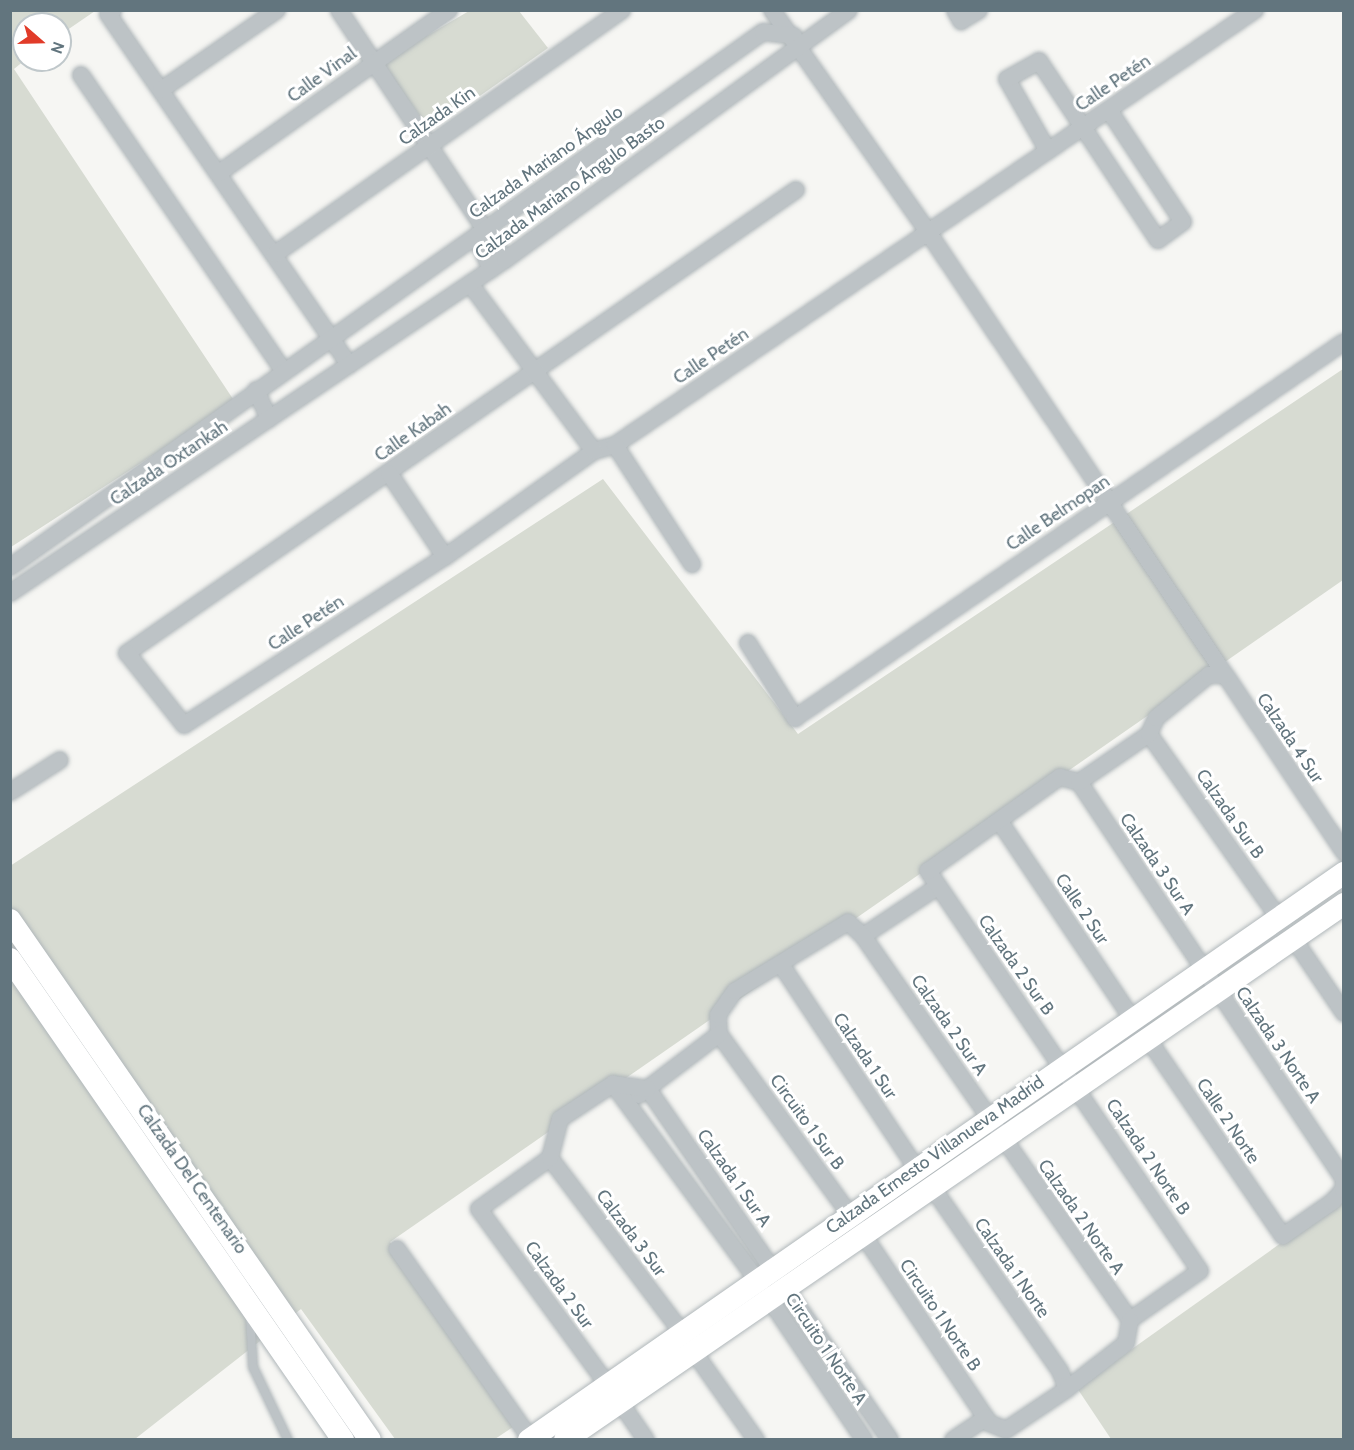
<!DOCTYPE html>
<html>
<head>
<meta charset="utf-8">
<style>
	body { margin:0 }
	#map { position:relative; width:1354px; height:1450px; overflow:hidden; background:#f6f6f3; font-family:Cabin,sans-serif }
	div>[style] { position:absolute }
	.green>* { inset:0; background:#d7dbd2 }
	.roads { filter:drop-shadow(0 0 2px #b0b7ba) drop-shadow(0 0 2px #b0b7ba) }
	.lane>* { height:8px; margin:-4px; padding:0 4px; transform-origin:4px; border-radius:4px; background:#bdc3c6 }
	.street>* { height:16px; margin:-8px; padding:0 8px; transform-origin:8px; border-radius:8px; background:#bdc3c6 }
	.secondary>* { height:22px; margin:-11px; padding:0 11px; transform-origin:11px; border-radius:11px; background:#fff }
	span { translate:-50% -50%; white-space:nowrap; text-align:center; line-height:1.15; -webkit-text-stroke:6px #fff; paint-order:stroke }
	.street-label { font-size:18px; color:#62757e }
	.frame { position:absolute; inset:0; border:12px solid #62757e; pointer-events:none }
	.north { position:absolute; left:12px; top:12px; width:60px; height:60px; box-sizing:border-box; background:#fff; border:2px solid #c0c8cb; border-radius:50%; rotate:110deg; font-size:16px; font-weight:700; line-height:24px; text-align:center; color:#62757e }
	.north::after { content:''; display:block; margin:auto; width:21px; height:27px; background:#e13b29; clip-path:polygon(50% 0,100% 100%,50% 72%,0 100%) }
</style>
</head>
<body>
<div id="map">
	<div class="green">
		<div style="clip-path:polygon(11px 11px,95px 11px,60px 35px,60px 24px,24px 24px,25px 60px,14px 69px,235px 402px,11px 547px)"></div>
		<div style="clip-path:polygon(469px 11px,519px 11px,548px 48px,430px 131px,382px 62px)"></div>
		<div style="clip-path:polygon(1343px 369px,1343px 580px,390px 1242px,516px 1425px,495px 1439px,395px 1439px,301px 1309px,135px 1439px,11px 1439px,10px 866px,603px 479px,798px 734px)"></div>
		<div style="clip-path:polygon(1343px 1199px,1343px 1439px,1111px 1439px,1077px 1388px)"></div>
	</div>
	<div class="roads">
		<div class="lane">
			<div style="left:250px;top:1316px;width:51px;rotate:86.6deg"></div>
			<div style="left:253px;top:1367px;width:81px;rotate:64.4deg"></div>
		</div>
		<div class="street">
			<div style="left:113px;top:10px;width:6px;rotate:141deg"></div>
			<div style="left:108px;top:14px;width:426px;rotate:55.5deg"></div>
			<div style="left:339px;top:10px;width:300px;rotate:56.4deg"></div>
			<div style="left:772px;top:10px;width:271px;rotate:54.9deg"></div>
			<div style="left:928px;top:232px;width:747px;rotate:56.14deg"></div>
			<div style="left:955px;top:10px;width:13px;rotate:61deg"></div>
			<div style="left:961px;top:21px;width:21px;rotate:-31deg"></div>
			<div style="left:81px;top:75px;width:358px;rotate:55.6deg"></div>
			<div style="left:161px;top:90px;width:141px;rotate:-34.6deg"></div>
			<div style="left:1048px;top:151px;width:83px;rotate:-119.7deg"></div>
			<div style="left:1007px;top:79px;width:37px;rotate:-29deg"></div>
			<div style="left:1039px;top:61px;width:215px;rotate:56.4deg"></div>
			<div style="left:1158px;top:240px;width:31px;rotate:-36deg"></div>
			<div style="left:1183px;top:222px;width:134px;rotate:-123.5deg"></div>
			<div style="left:219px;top:173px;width:282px;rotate:-35.3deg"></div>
			<div style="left:796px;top:190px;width:814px;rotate:145.31deg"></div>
			<div style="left:127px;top:653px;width:92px;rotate:51.6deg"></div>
			<div style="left:184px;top:725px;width:310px;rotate:-32.8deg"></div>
			<div style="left:445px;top:557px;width:183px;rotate:-35.4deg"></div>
			<div style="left:594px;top:451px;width:22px;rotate:-16deg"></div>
			<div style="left:615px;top:445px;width:774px;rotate:-34.2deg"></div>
			<div style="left:476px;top:236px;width:37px;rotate:66deg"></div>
			<div style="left:275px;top:254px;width:424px;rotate:-35.1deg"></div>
			<div style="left:470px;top:284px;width:208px;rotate:53.4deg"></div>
			<div style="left:256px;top:390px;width:32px;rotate:66deg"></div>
			<div style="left:615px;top:445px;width:142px;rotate:57.1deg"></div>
			<div style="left:389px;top:473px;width:101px;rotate:56.3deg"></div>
			<div style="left:10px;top:567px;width:924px;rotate:-35.39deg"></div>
			<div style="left:763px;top:32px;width:31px;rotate:7deg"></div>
			<div style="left:10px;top:593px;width:597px;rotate:-33.93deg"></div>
			<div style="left:505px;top:260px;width:425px;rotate:-36deg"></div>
			<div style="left:748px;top:643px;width:89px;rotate:57.9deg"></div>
			<div style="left:795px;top:718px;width:665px;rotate:-34.41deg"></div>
			<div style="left:1149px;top:734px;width:224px;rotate:54.8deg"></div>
			<div style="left:1079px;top:782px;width:477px;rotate:56.3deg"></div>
			<div style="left:10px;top:792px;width:59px;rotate:-32.6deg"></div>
			<div style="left:1000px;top:822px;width:235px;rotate:56.1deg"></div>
			<div style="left:863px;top:936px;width:89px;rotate:-33.5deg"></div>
			<div style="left:1293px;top:938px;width:91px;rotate:55.8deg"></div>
			<div style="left:782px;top:966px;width:242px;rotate:56.4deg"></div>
			<div style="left:719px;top:1034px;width:223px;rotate:54.1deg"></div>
			<div style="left:850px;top:1215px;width:250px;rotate:56.2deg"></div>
			<div style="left:989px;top:1423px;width:18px;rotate:22deg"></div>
			<div style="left:1006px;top:1430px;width:73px;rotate:-33.9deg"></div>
			<div style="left:1067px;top:1389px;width:19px;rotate:-111deg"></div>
			<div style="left:1060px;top:1371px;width:224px;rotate:-124.8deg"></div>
			<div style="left:719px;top:1034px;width:19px;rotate:-93deg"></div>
			<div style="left:718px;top:1015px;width:29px;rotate:-55deg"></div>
			<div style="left:735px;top:991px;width:132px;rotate:-31.4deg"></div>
			<div style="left:848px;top:922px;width:21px;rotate:43deg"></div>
			<div style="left:863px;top:936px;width:468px;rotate:55.2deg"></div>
			<div style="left:1148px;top:1039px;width:239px;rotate:55.6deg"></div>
			<div style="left:1283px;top:1236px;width:60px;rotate:-34.8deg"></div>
			<div style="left:1332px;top:1202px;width:16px;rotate:-47deg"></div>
			<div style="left:1343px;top:1190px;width:9px;rotate:-84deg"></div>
			<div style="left:613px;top:1084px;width:242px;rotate:53.7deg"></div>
			<div style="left:756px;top:1279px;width:194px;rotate:56.1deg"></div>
			<div style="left:648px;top:1089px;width:426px;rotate:55.4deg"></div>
			<div style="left:639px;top:1095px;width:101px;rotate:-37.3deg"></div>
			<div style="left:550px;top:1158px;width:217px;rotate:52.9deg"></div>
			<div style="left:397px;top:1249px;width:233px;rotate:54.9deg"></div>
			<div style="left:1130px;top:1320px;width:85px;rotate:-35deg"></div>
			<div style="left:1200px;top:1271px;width:484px;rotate:-124.2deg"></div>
			<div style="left:928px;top:871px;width:162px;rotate:-35.5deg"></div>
			<div style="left:1060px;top:777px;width:20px;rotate:15deg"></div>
			<div style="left:1079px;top:782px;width:85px;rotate:-34.4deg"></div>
			<div style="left:1149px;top:734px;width:17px;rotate:-66deg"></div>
			<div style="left:1156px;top:718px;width:68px;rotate:-39.1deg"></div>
			<div style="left:1209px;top:675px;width:16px"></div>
			<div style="left:694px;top:1352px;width:108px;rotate:54.8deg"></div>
			<div style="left:607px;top:1384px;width:217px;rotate:-126.2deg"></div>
			<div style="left:479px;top:1209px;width:87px;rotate:-35.7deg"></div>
			<div style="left:550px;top:1158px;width:40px;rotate:-75.6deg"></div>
			<div style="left:560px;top:1119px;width:64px;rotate:-33.4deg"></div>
			<div style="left:613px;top:1084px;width:35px;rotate:8deg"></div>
			<div style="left:1067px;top:1389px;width:75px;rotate:-37.9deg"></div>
			<div style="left:1126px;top:1343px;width:23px;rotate:-80deg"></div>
			<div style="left:620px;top:1402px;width:46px;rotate:55.6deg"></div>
			<div style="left:953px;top:1440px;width:40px;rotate:-34deg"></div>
		</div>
		<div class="secondary">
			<div style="left:10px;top:920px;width:632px;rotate:55.3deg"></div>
			<div style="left:10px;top:959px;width:585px;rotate:55.3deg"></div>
			<div style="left:529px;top:1440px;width:993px;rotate:-34.83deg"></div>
			<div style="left:565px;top:1440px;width:946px;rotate:-34.53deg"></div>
		</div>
	</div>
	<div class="street-label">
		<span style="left:322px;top:75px;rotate:-36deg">Calle Vinal</span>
		<span style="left:1113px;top:83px;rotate:-34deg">Calle Petén</span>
		<span style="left:437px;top:116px;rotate:-35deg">Calzada Kin</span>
		<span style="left:546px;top:162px;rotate:-35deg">Calzada Mariano Ángulo</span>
		<span style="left:570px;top:188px;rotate:-36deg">Calzada Mariano Ángulo Basto</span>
		<span style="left:711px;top:356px;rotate:-34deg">Calle Petén</span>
		<span style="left:413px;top:432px;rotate:-35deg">Calle Kabah</span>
		<span style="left:169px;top:463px;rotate:-34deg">Calzada Oxtankah</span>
		<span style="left:1058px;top:513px;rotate:-34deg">Calle Belmopan</span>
		<span style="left:306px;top:623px;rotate:-33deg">Calle Petén</span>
		<span style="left:1290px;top:738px;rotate:56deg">Calzada 4 Sur</span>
		<span style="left:1230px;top:814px;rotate:55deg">Calzada Sur B</span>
		<span style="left:1157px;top:864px;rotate:56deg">Calzada 3 Sur A</span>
		<span style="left:1082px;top:909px;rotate:56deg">Calle 2 Sur</span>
		<span style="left:1016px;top:965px;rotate:55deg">Calzada 2 Sur B</span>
		<span style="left:949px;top:1025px;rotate:55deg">Calzada 2 Sur A</span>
		<span style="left:1278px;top:1045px;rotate:56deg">Calzada 3 Norte A</span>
		<span style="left:865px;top:1056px;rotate:56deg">Calzada 1 Sur</span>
		<span style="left:1228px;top:1121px;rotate:56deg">Calle 2 Norte</span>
		<span style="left:807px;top:1122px;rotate:54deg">Circuito 1 Sur B</span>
		<span style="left:935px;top:1155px;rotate:-35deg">Calzada Ernesto Villanueva Madrid</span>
		<span style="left:1148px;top:1157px;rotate:56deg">Calzada 2 Norte B</span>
		<span style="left:734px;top:1178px;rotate:55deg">Calzada 1 Sur A</span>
		<span style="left:192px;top:1179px;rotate:55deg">Calzada Del Centenario</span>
		<span style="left:1081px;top:1217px;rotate:55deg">Calzada 2 Norte A</span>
		<span style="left:631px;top:1233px;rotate:53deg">Calzada 3 Sur</span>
		<span style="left:1012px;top:1268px;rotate:55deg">Calzada 1 Norte</span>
		<span style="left:559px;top:1285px;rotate:54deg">Calzada 2 Sur</span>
		<span style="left:940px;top:1315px;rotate:56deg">Circuito 1 Norte B</span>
		<span style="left:826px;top:1349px;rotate:56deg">Circuito 1 Norte A</span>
	</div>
	<div class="frame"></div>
	<div class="north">N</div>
</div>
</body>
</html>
